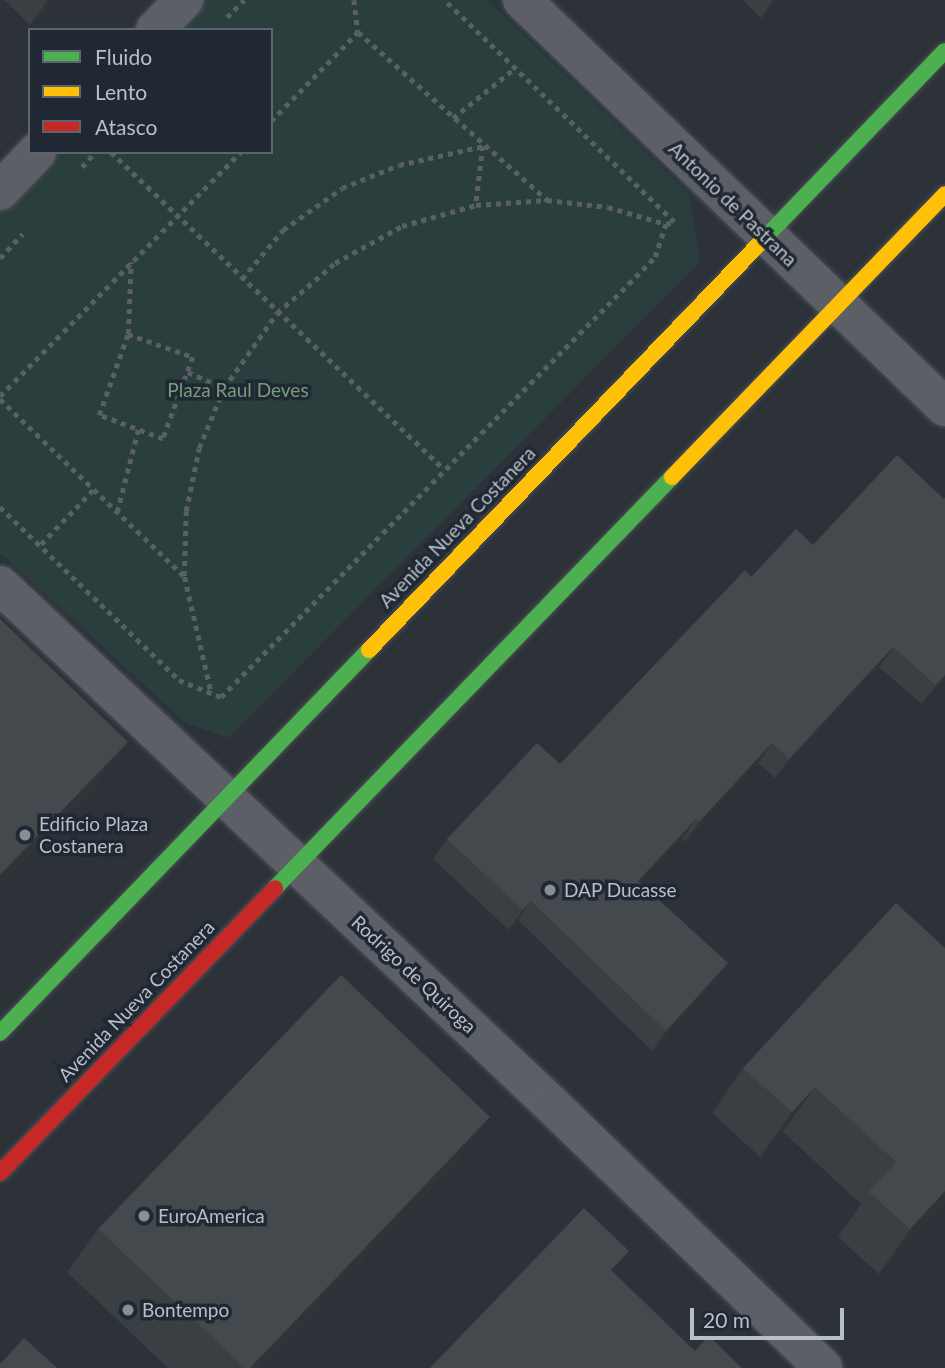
<!DOCTYPE html>
<html>
<head>
<meta charset="utf-8">
<style>
	body { margin:0 }
	#map { position:relative; width:945px; height:1368px; overflow:hidden; background:#2c3238; font-family:Lato,sans-serif }
	div>[style] { position:absolute }
	.green>* { inset:0; background:#2a3e3e }
	.path>* { height:4.5px; margin-top:-2.25px; transform-origin:0; background:repeating-linear-gradient(90deg,#5a5f63 0 5px,transparent 0 10px) }
	.roads { filter:drop-shadow(0 0 2px #4a4e53) drop-shadow(0 0 2px #4a4e53) }
	.street>* { height:38px; margin:-19px; padding:0 19px; transform-origin:19px; border-radius:19px; background:#5c6066 }
	.fast>* { height:16px; margin:-8px; padding:0 8px; transform-origin:8px; border-radius:8px; background:#4caf50 }
	.slow>* { height:16px; margin:-8px; padding:0 8px; transform-origin:8px; border-radius:8px; background:#ffc107 }
	.jam>* { height:16px; margin:-8px; padding:0 8px; transform-origin:8px; border-radius:8px; background:#c62828 }
	.wall>* { inset:0; background:#3a3f43 }
	.shaded-wall>* { inset:0; background:#303337 }
	.building>* { inset:0; background:#44494e }
	.dots>* { width:19px; height:19px; translate:-50% -50%; box-sizing:border-box; border:4px solid #202933; border-radius:50% }
	span { translate:-50% -50%; white-space:nowrap; text-align:center; line-height:1.15; -webkit-text-stroke:7px #202933; paint-order:stroke }
	.street-label { font-size:19px; color:#b7bfc8 }
	.park-label { font-size:19px; color:#779c7d }
	.poi-label { font-size:19px; color:#b7bfc8 }
	.left { translate:0 -50%; text-align:left }
	.legend { position:absolute; left:28px; top:28px; width:245px; height:126px; box-sizing:border-box; background:#202933; border:2px solid #5c656f; margin:0; padding:9px 12px; list-style:none; font-size:21px; color:#b7bfc8 }
	.legend li { display:flex; align-items:center; gap:14px; height:35px }
	.legend b { width:35px; border:2px solid #5c656f }
	.scale { position:absolute; left:690px; top:1308px; width:154px; height:32px; box-sizing:border-box; border:4px solid #b7bfc8; border-top:0; padding-left:9px; font-size:21px; line-height:24px; white-space:nowrap; color:#b7bfc8; -webkit-text-stroke:5px #202933; paint-order:stroke }
</style>
</head>
<body>
<div id="map">
	<div class="green">
		<div style="clip-path:polygon(205px 0,487px 0,689px 194px,700px 262px,228px 738px,184px 722px,0 553px,0 211px,57px 152px,271px 152px,271px 30px,176px 30px)"></div>
	</div>
	<div class="path">
		<div style="left:354px;top:0;width:32px;rotate:83deg"></div>
		<div style="left:358px;top:32px;width:253px;rotate:41.6deg"></div>
		<div style="left:227px;top:17px;width:24px;rotate:-45deg"></div>
		<div style="left:453px;top:118px;width:78px;rotate:-38.8deg"></div>
		<div style="left:271px;top:121px;width:124px;rotate:-45.7deg"></div>
		<div style="left:111px;top:152px;width:460px;rotate:43.6deg"></div>
		<div style="left:82px;top:167px;width:20px;rotate:-49deg"></div>
		<div style="left:0;top:258px;width:33px;rotate:-47deg"></div>
		<div style="left:242px;top:279px;width:64px;rotate:-50.1deg"></div>
		<div style="left:283px;top:230px;width:72px;rotate:-35.4deg"></div>
		<div style="left:342px;top:188px;width:61px;rotate:-22deg"></div>
		<div style="left:399px;top:165px;width:86px;rotate:-12.7deg"></div>
		<div style="left:483px;top:146px;width:59px;rotate:96.8deg"></div>
		<div style="left:128px;top:334px;width:69px;rotate:19.5deg"></div>
		<div style="left:193px;top:357px;width:87px;rotate:110.1deg"></div>
		<div style="left:163px;top:439px;width:68px;rotate:-159.4deg"></div>
		<div style="left:99px;top:415px;width:86px;rotate:-70.3deg"></div>
		<div style="left:128px;top:334px;width:72px;rotate:-87.6deg"></div>
		<div style="left:188px;top:372px;width:39px;rotate:24deg"></div>
		<div style="left:0;top:396px;width:343px;rotate:-45.4deg"></div>
		<div style="left:0;top:399px;width:255px;rotate:43.9deg"></div>
		<div style="left:0;top:507px;width:249px;rotate:44deg"></div>
		<div style="left:179px;top:680px;width:45px;rotate:22deg"></div>
		<div style="left:221px;top:697px;width:618px;rotate:-45.39deg"></div>
		<div style="left:655px;top:257px;width:35px;rotate:-72deg"></div>
		<div style="left:666px;top:224px;width:8px;rotate:-14deg"></div>
		<div style="left:674px;top:222px;width:320px;rotate:-136deg"></div>
		<div style="left:117px;top:512px;width:85px;rotate:-75.6deg"></div>
		<div style="left:41px;top:544px;width:75px;rotate:-46.1deg"></div>
		<div style="left:210px;top:689px;width:116px;rotate:-103deg"></div>
		<div style="left:184px;top:576px;width:65px;rotate:-88.2deg"></div>
		<div style="left:186px;top:511px;width:64px;rotate:-78.3deg"></div>
		<div style="left:199px;top:448px;width:65px;rotate:-67.4deg"></div>
		<div style="left:224px;top:388px;width:92px;rotate:-54.8deg"></div>
		<div style="left:277px;top:313px;width:77px;rotate:-40.8deg"></div>
		<div style="left:335px;top:263px;width:77px;rotate:-28.9deg"></div>
		<div style="left:402px;top:226px;width:77px;rotate:-15.8deg"></div>
		<div style="left:476px;top:205px;width:71px;rotate:-4deg"></div>
		<div style="left:547px;top:200px;width:61px;rotate:6.5deg"></div>
		<div style="left:608px;top:207px;width:60px;rotate:16.3deg"></div>
	</div>
	<div class="roads">
		<div class="street">
			<div style="left:522px;top:0;width:587px;rotate:43.9deg"></div>
			<div style="left:155px;top:30px;width:42px;rotate:-46deg"></div>
			<div style="left:0;top:191px;width:54px;rotate:-46.5deg"></div>
			<div style="left:0;top:585px;width:757px;rotate:43.29deg"></div>
			<div style="left:551px;top:1104px;width:379px;rotate:44.1deg"></div>
		</div>
		<div class="fast">
			<div style="left:758px;top:245px;width:269px;rotate:-46.1deg"></div>
			<div style="left:275px;top:888px;width:571px;rotate:-45.99deg"></div>
			<div style="left:0;top:1033px;width:532px;rotate:-46.07deg"></div>
		</div>
		<div class="slow">
			<div style="left:672px;top:477px;width:393px;rotate:-46deg"></div>
			<div style="left:369px;top:650px;width:562px;rotate:-46.15deg"></div>
		</div>
		<div class="jam">
			<div style="left:0;top:1173px;width:396px;rotate:-46deg"></div>
		</div>
	</div>
	<div class="wall">
		<div style="clip-path:polygon(4px 0,55px 0,30px 25px)"></div>
		<div style="clip-path:polygon(743px 0,778px 0,761px 18px)"></div>
		<div style="clip-path:polygon(945px 498px,945px 680px,922px 704px,879px 667px,775px 778px,758px 763px,685px 842px,682px 839px,640px 883px,728px 963px,714px 983px,652px 1051px,518px 920px,509px 930px,433px 859px,447px 839px,560px 764px,751px 577px,813px 545px)"></div>
		<div style="clip-path:polygon(945px 948px,945px 1202px,879px 1274px,838px 1237px,861px 1204px,783px 1132px,760px 1157px,712px 1113px,743px 1068px)"></div>
		<div style="clip-path:polygon(459px 1160px,261px 1368px,168px 1368px,67px 1272px,98px 1229px)"></div>
	</div>
	<div class="shaded-wall">
		<div style="clip-path:polygon(48px 0,55px 0,30px 25px)"></div>
		<div style="clip-path:polygon(773px 0,778px 0,761px 18px)"></div>
		<div style="clip-path:polygon(893px 647px,879px 667px,775px 778px,789px 759px)"></div>
		<div style="clip-path:polygon(945px 675px,945px 680px,922px 704px,936px 685px)"></div>
		<div style="clip-path:polygon(128px 742px,99px 784px,0 886px,0 875px)"></div>
		<div style="clip-path:polygon(772px 743px,758px 763px,685px 842px,699px 822px)"></div>
		<div style="clip-path:polygon(696px 819px,682px 839px,624px 901px,638px 881px)"></div>
		<div style="clip-path:polygon(531px 901px,518px 920px,509px 930px,523px 910px)"></div>
		<div style="clip-path:polygon(728px 963px,714px 983px,652px 1051px,666px 1031px)"></div>
		<div style="clip-path:polygon(815px 1087px,783px 1132px,760px 1157px,792px 1112px)"></div>
		<div style="clip-path:polygon(490px 1117px,459px 1160px,261px 1368px,250px 1368px)"></div>
		<div style="clip-path:polygon(945px 1191px,945px 1202px,879px 1274px,910px 1229px)"></div>
		<div style="clip-path:polygon(629px 1251px,600px 1293px,611px 1270px)"></div>
	</div>
	<div class="building">
		<div style="clip-path:polygon(897px 455px,944px 499px,945px 498px,945px 675px,936px 685px,893px 647px,789px 759px,772px 743px,699px 822px,696px 819px,638px 881px,728px 963px,666px 1031px,531px 901px,523px 910px,447px 839px,537px 743px,560px 764px,745px 570px,751px 577px,796px 529px,813px 545px)"></div>
		<div style="clip-path:polygon(0 619px,128px 742px,0 875px)"></div>
		<div style="clip-path:polygon(896px 903px,945px 948px,945px 1191px,910px 1229px,869px 1192px,896px 1162px,815px 1087px,792px 1112px,743px 1068px)"></div>
		<div style="clip-path:polygon(341px 975px,490px 1117px,250px 1368px,245px 1368px,98px 1229px)"></div>
		<div style="clip-path:polygon(584px 1208px,629px 1251px,611px 1270px,695px 1351px,709px 1336px,742px 1368px,430px 1368px)"></div>
		<div style="clip-path:polygon(24px 1338px,57px 1368px,0 1368px,0 1364px)"></div>
	</div>
	<div class="dots">
		<div style="left:25px;top:835px;background:#868e96"></div>
		<div style="left:550px;top:890px;background:#868e96"></div>
		<div style="left:144px;top:1216px;background:#868e96"></div>
		<div style="left:128px;top:1310px;background:#868e96"></div>
	</div>
	<div class="street-label">
		<span style="left:733px;top:204px;rotate:44deg">Antonio de Pastrana</span>
		<span style="left:457px;top:527px;rotate:-46deg">Avenida Nueva Costanera</span>
		<span style="left:414px;top:974px;rotate:43deg">Rodrigo de Quiroga</span>
		<span style="left:136px;top:1001px;rotate:-46deg">Avenida Nueva Costanera</span>
	</div>
	<div class="park-label">
		<span style="left:238px;top:390px">Plaza Raul Deves</span>
	</div>
	<div class="poi-label">
		<span class="left" style="left:39px;top:835px">Edificio Plaza<br>Costanera</span>
		<span class="left" style="left:564px;top:890px">DAP Ducasse</span>
		<span class="left" style="left:158px;top:1216px">EuroAmerica</span>
		<span class="left" style="left:142px;top:1310px">Bontempo</span>
	</div>
	<ul class="legend">
	<li><b style="height:9px;background:#4caf50"></b>Fluido</li>
	<li><b style="height:9px;background:#ffc107"></b>Lento</li>
	<li><b style="height:9px;background:#c62828"></b>Atasco</li>
	</ul>
	<div class="scale">20 m</div>
</div>
</body>
</html>
